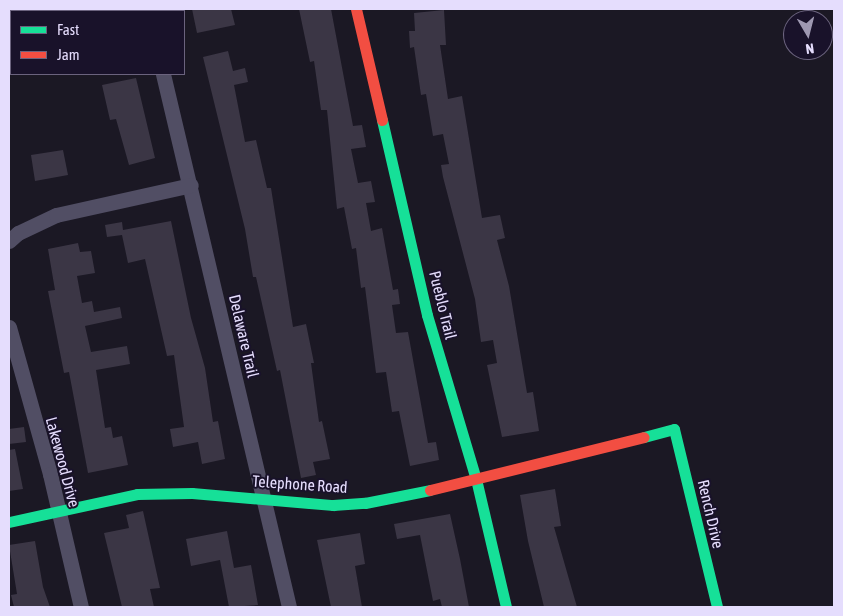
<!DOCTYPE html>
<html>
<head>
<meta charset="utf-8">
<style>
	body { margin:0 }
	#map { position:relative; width:843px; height:616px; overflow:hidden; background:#1b1824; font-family:"Asap Condensed",sans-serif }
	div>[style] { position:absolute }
	.building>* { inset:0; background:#3b3645 }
	.street>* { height:15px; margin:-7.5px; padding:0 7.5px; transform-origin:7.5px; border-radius:7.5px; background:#514e64 }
	.fast>* { height:11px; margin:-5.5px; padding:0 5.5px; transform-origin:5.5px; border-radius:5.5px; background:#16e098 }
	.jam>* { height:11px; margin:-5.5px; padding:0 5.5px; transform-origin:5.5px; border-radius:5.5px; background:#f24e42 }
	span { translate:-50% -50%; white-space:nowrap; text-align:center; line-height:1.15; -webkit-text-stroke:4px #19122a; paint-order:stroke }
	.street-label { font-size:16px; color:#e5ddfd }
	.frame { position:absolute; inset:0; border:10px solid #e5ddfd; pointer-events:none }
	.legend { position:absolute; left:10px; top:10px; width:175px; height:65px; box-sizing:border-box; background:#19122a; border:1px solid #6b637e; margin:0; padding:6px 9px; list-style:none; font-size:15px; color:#e5ddfd }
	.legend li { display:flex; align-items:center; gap:10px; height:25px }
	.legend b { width:25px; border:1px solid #6b637e }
	.north { position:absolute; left:783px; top:10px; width:50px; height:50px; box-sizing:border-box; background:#19122a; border:1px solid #6b637e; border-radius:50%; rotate:172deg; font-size:14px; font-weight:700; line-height:20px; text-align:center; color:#e5ddfd }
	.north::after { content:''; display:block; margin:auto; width:18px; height:22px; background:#9e98b1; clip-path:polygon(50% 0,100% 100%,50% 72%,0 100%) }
</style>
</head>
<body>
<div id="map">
	<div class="building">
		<div style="clip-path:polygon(192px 9px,231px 9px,235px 25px,197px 33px)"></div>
		<div style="clip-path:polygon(299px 9px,331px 9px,353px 126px,362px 125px,366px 147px,351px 149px,358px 183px,371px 181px,375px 202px,366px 203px,371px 231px,382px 228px,393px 290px,398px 289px,400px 304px,392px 305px,396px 333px,408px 332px,428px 443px,436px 442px,439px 460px,410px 466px,399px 411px,392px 412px,386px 372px,376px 373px,365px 287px,361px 288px,356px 248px,352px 249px,344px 207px,337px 209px,327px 110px,321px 110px,314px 61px,310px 62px)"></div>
		<div style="clip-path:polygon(444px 10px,446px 45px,440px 45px,448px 99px,462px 96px,482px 218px,500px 215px,505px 238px,497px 240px,509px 286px,527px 393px,533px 392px,539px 431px,502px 437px,487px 365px,497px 363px,493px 340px,481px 342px,475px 299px,443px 177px,441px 165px,449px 164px,443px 134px,433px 136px,426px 94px,421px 95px,414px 47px,410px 48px,409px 31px,415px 31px,414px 13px)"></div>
		<div style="clip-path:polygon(228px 51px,233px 71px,245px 68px,248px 82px,234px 85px,245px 142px,256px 140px,267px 188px,271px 188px,293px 327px,306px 324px,314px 363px,311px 363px,319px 422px,322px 421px,330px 459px,313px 462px,316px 475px,301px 478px,280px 370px,277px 371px,256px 277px,253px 277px,245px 229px,203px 57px)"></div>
		<div style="clip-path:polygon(136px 78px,155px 158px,129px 165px,116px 119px,110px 120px,102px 85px)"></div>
		<div style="clip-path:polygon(63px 150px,68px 175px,35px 181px,31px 155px)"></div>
		<div style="clip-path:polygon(171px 221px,191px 318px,205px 368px,213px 422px,218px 421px,225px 459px,202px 464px,198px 442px,173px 447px,170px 429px,184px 427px,174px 355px,167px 356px,145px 259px,128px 263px,122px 235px,107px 237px,105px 225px,122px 222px,123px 230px)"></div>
		<div style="clip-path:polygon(78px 243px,80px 252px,91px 251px,95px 273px,77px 276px,82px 303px,92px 301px,94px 312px,120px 307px,122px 318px,85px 326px,91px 352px,127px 346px,130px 364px,96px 370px,105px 428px,111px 427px,113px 438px,122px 436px,128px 465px,88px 473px,69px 372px,64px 373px,48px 291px,55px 290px,48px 249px)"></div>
		<div style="clip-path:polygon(24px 427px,26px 442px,9px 444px,9px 429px)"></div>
		<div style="clip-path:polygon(15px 449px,23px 489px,9px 491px,9px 450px)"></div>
		<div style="clip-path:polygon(555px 489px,561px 526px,554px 527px,577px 607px,544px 607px,528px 541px,520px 495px)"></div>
		<div style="clip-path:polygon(143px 511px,160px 588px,150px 589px,154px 607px,122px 607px,104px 533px,129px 528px,126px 515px)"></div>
		<div style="clip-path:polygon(450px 514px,460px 559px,469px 607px,442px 607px,440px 599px,433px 601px,420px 535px,397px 539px,394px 524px)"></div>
		<div style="clip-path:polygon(227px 531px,234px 568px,251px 565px,258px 605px,229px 607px,220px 560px,191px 566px,186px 539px)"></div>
		<div style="clip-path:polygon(360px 533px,365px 564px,355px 566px,362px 607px,331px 607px,317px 540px)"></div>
		<div style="clip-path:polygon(35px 541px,43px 587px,50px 607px,14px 607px,11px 595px,17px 594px,9px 545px)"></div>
	</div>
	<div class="street">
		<div style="left:147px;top:9px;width:2px;rotate:63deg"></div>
		<div style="left:9px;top:10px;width:5px;rotate:-11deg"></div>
		<div style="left:163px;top:74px;width:548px;rotate:76.7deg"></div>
		<div style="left:9px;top:241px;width:12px;rotate:-42deg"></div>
		<div style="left:18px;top:233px;width:42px;rotate:-25.3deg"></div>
		<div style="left:56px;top:215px;width:138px;rotate:-12.5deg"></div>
		<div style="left:9px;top:327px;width:153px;rotate:74.4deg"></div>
		<div style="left:50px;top:474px;width:137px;rotate:76.9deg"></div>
	</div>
	<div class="fast">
		<div style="left:382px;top:120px;width:200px;rotate:77deg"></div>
		<div style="left:427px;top:315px;width:171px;rotate:73.4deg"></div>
		<div style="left:476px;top:479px;width:131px;rotate:76.8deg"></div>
		<div style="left:644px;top:437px;width:31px;rotate:-15deg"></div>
		<div style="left:674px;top:429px;width:183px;rotate:76.4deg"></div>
		<div style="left:9px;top:522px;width:131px;rotate:-12.3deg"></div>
		<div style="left:137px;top:494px;width:55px;rotate:-1deg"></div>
		<div style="left:192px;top:493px;width:142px;rotate:4.9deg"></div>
		<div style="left:333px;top:505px;width:32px;rotate:-4deg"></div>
		<div style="left:365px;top:503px;width:66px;rotate:-11.3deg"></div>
	</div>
	<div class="jam">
		<div style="left:356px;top:9px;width:114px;rotate:76.8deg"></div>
		<div style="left:430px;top:490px;width:220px;rotate:-13.9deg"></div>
	</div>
	<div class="street-label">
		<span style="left:443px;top:305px;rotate:76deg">Pueblo Trail</span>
		<span style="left:244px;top:336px;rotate:77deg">Delaware Trail</span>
		<span style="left:63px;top:462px;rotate:75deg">Lakewood Drive</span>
		<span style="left:300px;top:484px;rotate:4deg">Telephone Road</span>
		<span style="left:711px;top:514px;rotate:77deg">Rench Drive</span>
	</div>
	<div class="frame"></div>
	<ul class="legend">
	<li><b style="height:6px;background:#16e098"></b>Fast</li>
	<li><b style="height:6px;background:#f24e42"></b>Jam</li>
	</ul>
	<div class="north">N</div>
</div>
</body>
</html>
